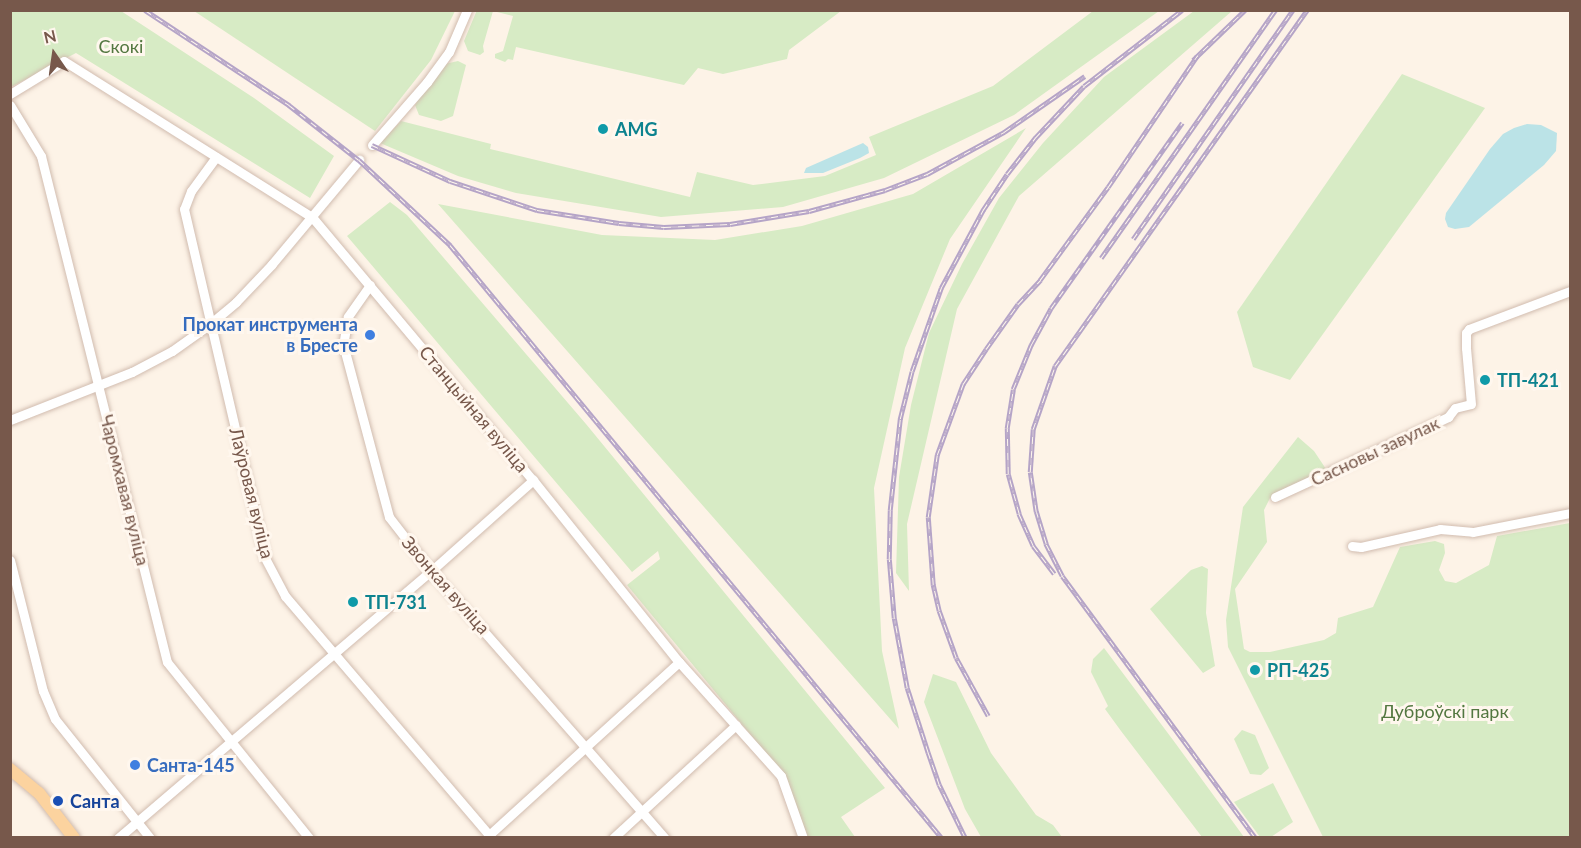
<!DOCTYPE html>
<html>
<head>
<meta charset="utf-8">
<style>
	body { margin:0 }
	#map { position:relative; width:1581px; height:848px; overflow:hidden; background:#fdf3e7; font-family:Lato,sans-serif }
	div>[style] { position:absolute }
	.green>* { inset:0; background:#d7ebc5 }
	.water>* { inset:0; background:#bbe3e7 }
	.roads { filter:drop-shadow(0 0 2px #d1bcaf) drop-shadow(0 0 2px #d1bcaf) }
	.minor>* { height:9px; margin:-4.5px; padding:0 4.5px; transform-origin:4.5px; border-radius:4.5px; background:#fff }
	.major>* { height:12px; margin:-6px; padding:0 6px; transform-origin:6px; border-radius:6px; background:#fcd39f }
	.rail>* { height:4.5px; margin-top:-2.25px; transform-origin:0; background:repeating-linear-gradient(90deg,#fff7ee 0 7px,#b5a4c7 0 14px); box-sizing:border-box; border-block:2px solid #b5a4c7 }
	.dots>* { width:16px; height:16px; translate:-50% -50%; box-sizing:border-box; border:3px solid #fff7ee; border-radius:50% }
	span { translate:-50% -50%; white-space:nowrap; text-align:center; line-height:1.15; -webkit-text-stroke:6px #fff7ee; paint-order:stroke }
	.park-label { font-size:18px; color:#537740 }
	.culture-label { font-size:18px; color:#0d838f; font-weight:700 }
	.left { translate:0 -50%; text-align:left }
	.shop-label { font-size:18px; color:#366cbe; font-weight:700 }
	.right { translate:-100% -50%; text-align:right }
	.street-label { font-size:18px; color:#77584b }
	.transit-label { font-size:18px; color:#164399; font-weight:700 }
	.frame { position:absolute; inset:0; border:12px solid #77584b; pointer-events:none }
	.north { position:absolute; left:24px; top:24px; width:60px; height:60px; -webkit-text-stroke:4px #fff7ee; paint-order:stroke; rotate:347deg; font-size:16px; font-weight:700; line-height:24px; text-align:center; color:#77584b }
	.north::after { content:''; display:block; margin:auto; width:21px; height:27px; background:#77584b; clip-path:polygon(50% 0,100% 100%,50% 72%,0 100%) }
</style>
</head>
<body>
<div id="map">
	<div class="green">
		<div style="clip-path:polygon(477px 10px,841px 10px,841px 11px,789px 50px,787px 59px,723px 74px,698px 68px,684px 85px,516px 47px,513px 60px,508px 59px,505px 62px,495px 58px,495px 54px,503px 51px,513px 16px,493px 11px,483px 46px,484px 52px,480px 55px,468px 51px,464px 41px)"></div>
		<div style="clip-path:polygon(10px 11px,121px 11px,254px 98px,334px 156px,310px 198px,76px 53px,11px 87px)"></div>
		<div style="clip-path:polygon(194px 11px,455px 11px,431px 60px,375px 131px)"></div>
		<div style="clip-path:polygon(1093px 11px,1159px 11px,1014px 115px,884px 178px,783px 207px,661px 217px,516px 193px,458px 176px,380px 143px,401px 121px,491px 144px,490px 149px,690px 197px,697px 172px,753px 185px,825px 176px,876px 155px,869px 137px,993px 86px)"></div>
		<div style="clip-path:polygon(1194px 11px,1232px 11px,1019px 196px,957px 309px,907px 524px,909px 591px,896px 573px,899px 477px,911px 405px,929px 333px,962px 264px,999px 198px,1043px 143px,1104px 77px)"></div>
		<div style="clip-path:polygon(458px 61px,466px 65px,453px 116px,441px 121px,419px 115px,415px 105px,418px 100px,445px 64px)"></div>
		<div style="clip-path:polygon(1402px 74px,1485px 108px,1290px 380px,1253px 367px,1237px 312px)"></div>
		<div style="clip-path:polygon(1026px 128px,950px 239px,905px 348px,874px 488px,882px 651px,899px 729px,438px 204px,602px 235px,715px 240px,802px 226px,913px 194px)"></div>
		<div style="clip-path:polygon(390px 202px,407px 215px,586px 424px,885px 788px,841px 817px,855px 837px,804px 837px,787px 779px,627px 585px,660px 559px,658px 551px,632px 572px,347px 236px)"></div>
		<div style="clip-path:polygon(1298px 437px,1314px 451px,1326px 469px,1270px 498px,1264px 510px,1267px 542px,1235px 589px,1244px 649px,1250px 652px,1270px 652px,1324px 640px,1336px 633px,1338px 618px,1373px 607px,1400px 547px,1435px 541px,1444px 544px,1445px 553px,1439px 570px,1445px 581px,1456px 583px,1489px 565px,1497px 536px,1570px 523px,1570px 837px,1323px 837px,1228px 647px,1226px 620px,1243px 507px)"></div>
		<div style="clip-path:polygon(1202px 566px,1208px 569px,1206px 613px,1215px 666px,1203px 673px,1150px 609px,1191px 570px)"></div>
		<div style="clip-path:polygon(1104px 648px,1173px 740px,1244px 837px,1202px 837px,1121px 731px,1105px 709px,1108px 706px,1091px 672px,1093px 659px)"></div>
		<div style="clip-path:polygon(933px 674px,956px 682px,991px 753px,1036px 815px,1053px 825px,1062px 837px,981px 837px,965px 809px,924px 702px)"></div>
		<div style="clip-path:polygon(1242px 730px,1255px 735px,1269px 768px,1261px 775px,1250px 774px,1234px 739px)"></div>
		<div style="clip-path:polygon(1273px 783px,1293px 822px,1271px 837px,1260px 837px,1234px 802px)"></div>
	</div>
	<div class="water">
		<div style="clip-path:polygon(1527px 124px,1541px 125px,1557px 133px,1556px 151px,1544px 165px,1469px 227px,1455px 229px,1448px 227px,1445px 219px,1446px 213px,1490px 149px,1503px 134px,1514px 128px)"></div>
		<div style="clip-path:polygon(863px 143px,868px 147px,869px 153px,860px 158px,823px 173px,804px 173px,806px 168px)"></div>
	</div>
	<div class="roads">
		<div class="minor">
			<div style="left:10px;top:94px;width:63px;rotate:-31.4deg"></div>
			<div style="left:64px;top:61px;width:293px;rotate:32.2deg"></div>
			<div style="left:312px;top:217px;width:344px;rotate:50deg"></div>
			<div style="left:533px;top:480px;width:233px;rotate:51.3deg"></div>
			<div style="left:679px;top:662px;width:153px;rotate:48.2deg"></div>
			<div style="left:781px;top:776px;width:66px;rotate:70.5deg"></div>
			<div style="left:10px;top:105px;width:60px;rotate:58.7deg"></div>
			<div style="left:41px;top:156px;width:521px;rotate:76.02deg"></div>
			<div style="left:167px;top:662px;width:226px;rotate:51.1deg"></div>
			<div style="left:372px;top:145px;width:84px;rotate:-48.9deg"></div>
			<div style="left:427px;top:82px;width:37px;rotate:-54deg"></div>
			<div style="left:449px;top:52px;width:46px;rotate:-66.8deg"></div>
			<div style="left:216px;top:157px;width:42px;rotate:126.3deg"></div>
			<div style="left:191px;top:191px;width:19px;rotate:111deg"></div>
			<div style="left:184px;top:209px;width:358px;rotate:76.9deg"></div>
			<div style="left:265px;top:558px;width:43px;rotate:62.2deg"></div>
			<div style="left:285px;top:596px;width:318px;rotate:49.5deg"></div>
			<div style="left:370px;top:285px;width:39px;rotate:125deg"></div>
			<div style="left:348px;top:317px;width:27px;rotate:100deg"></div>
			<div style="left:343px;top:344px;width:179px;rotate:75.1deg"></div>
			<div style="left:389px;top:517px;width:68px;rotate:52.1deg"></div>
			<div style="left:431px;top:571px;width:355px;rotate:48.8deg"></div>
			<div style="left:10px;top:420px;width:131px;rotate:-21.5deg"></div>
			<div style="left:132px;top:372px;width:45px;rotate:-27.7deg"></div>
			<div style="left:172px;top:351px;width:47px;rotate:-35.4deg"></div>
			<div style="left:210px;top:324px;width:34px;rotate:-40deg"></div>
			<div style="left:236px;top:302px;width:52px;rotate:-46.5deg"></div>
			<div style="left:272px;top:264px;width:136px;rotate:-50.1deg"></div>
			<div style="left:1275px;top:497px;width:191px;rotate:-24.8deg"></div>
			<div style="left:1448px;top:417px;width:11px;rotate:-52deg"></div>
			<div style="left:1455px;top:408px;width:16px;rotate:-14deg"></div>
			<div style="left:1471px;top:404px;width:56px;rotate:-95.1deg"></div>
			<div style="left:1466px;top:348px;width:15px;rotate:-90deg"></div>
			<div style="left:1466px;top:333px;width:5px;rotate:-53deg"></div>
			<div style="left:1469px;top:329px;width:108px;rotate:-20.6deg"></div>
			<div style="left:1352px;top:546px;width:9px;rotate:6deg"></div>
			<div style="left:1361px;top:547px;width:81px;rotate:-12.8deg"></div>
			<div style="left:1440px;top:529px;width:33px;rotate:5deg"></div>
			<div style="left:1473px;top:532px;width:99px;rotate:-11.1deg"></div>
			<div style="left:10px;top:560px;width:135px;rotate:75.9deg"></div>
			<div style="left:43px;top:691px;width:30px;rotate:67deg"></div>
			<div style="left:55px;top:719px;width:152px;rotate:51.4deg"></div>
			<div style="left:489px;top:835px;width:257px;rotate:-42.3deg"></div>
			<div style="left:118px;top:838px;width:411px;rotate:-40.5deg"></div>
			<div style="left:431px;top:571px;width:137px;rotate:-41.7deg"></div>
			<div style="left:613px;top:838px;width:167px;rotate:-42.6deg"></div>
		</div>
		<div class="major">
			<div style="left:10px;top:769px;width:38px;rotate:40deg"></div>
			<div style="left:39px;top:793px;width:57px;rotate:52.1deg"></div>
		</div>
	</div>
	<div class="rail">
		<div style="left:145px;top:10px;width:173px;rotate:33.4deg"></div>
		<div style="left:289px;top:105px;width:89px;rotate:38.2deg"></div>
		<div style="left:359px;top:160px;width:125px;rotate:43deg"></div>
		<div style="left:450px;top:245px;width:771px;rotate:50.32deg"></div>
		<div style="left:1193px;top:60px;width:72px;rotate:-43.9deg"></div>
		<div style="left:372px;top:145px;width:86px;rotate:24.8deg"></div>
		<div style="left:450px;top:181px;width:92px;rotate:18.4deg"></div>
		<div style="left:537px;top:210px;width:83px;rotate:9deg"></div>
		<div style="left:619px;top:223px;width:45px;rotate:5.1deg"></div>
		<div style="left:664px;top:227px;width:66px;rotate:-2.6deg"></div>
		<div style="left:730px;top:224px;width:80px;rotate:-9.3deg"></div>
		<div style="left:809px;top:211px;width:79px;rotate:-15.4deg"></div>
		<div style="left:885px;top:190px;width:45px;rotate:-20.9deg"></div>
		<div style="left:927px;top:174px;width:88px;rotate:-28.6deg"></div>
		<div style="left:1004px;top:132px;width:98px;rotate:-34.7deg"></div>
		<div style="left:1133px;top:239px;width:279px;rotate:-55.1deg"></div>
		<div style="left:1101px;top:258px;width:303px;rotate:-54.9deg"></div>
		<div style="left:1054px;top:574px;width:35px;rotate:-127deg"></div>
		<div style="left:1033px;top:546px;width:35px;rotate:-114deg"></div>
		<div style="left:1019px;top:514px;width:41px;rotate:-105.4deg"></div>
		<div style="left:1008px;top:474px;width:46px;rotate:-91.2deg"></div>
		<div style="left:1007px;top:428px;width:39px;rotate:-81deg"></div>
		<div style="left:1013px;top:389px;width:48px;rotate:-67.8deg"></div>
		<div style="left:1031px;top:345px;width:42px;rotate:-61.6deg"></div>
		<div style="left:1051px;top:308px;width:227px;rotate:-54.7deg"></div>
		<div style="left:988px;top:716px;width:66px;rotate:-118.9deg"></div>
		<div style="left:956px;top:658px;width:50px;rotate:-109.9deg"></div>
		<div style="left:939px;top:611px;width:27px;rotate:-103deg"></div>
		<div style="left:933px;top:585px;width:68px;rotate:-94.2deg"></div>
		<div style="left:928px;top:517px;width:63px;rotate:-81.7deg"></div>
		<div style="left:937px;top:455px;width:76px;rotate:-69.9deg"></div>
		<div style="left:963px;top:384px;width:42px;rotate:-56.7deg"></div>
		<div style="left:986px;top:349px;width:55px;rotate:-54.6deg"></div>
		<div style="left:1018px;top:304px;width:33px;rotate:-47deg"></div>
		<div style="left:1040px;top:280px;width:115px;rotate:-53.8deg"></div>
		<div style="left:1108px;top:187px;width:158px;rotate:-55.8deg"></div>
		<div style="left:965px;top:838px;width:59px;rotate:-116.1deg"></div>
		<div style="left:939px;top:785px;width:34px;rotate:-109deg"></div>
		<div style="left:928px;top:753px;width:68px;rotate:-107.9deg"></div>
		<div style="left:907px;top:688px;width:71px;rotate:-100.5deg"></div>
		<div style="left:894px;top:618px;width:59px;rotate:-94.8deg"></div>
		<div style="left:889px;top:559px;width:49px;rotate:-88.8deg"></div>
		<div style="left:890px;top:510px;width:92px;rotate:-83.7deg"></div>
		<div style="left:900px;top:419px;width:49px;rotate:-76deg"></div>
		<div style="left:912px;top:371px;width:88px;rotate:-70.7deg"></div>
		<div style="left:941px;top:288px;width:89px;rotate:-61.7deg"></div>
		<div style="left:983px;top:210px;width:43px;rotate:-56.3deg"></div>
		<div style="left:1007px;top:174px;width:46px;rotate:-52.1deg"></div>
		<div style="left:1035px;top:138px;width:71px;rotate:-46.7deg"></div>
		<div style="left:1084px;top:86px;width:124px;rotate:-37.8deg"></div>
		<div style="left:1255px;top:838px;width:325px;rotate:-126.4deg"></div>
		<div style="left:1062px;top:576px;width:36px;rotate:-117deg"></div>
		<div style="left:1046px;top:544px;width:34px;rotate:-107deg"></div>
		<div style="left:1036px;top:512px;width:40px;rotate:-98.5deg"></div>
		<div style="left:1030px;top:472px;width:43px;rotate:-86deg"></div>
		<div style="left:1033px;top:429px;width:67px;rotate:-70.8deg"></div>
		<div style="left:1055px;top:366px;width:436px;rotate:-54.7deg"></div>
	</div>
	<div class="dots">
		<div style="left:603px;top:129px;background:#0f9aa8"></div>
		<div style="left:370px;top:335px;background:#3f7fe0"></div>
		<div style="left:1485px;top:380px;background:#0f9aa8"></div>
		<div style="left:353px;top:602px;background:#0f9aa8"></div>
		<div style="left:1255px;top:670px;background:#0f9aa8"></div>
		<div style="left:135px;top:765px;background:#3f7fe0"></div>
		<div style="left:58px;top:801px;background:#1a4fb4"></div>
	</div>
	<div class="park-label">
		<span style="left:121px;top:46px">Скокі</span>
		<span style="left:1445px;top:711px">Дуброўскі парк</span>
	</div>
	<div class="culture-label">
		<span class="left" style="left:615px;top:129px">AMG</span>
		<span class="left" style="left:1497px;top:380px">ТП-421</span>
		<span class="left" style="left:365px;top:602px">ТП-731</span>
		<span class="left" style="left:1267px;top:670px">РП-425</span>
	</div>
	<div class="shop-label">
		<span class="right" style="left:358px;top:335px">Прокат инструмента<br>в Бресте</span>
		<span class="left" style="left:147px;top:765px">Санта-145</span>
	</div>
	<div class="street-label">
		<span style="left:474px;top:409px;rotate:50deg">Станцыйная вуліца</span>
		<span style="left:1375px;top:451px;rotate:-25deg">Сасновы завулак</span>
		<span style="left:125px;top:490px;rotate:76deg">Чаромхавая вуліца</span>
		<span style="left:252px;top:493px;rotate:76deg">Лаўровая вуліца</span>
		<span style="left:446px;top:585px;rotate:49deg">Звонкая вуліца</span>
	</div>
	<div class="transit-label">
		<span class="left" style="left:70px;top:801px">Санта</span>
	</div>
	<div class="frame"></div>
	<div class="north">N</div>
</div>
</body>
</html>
